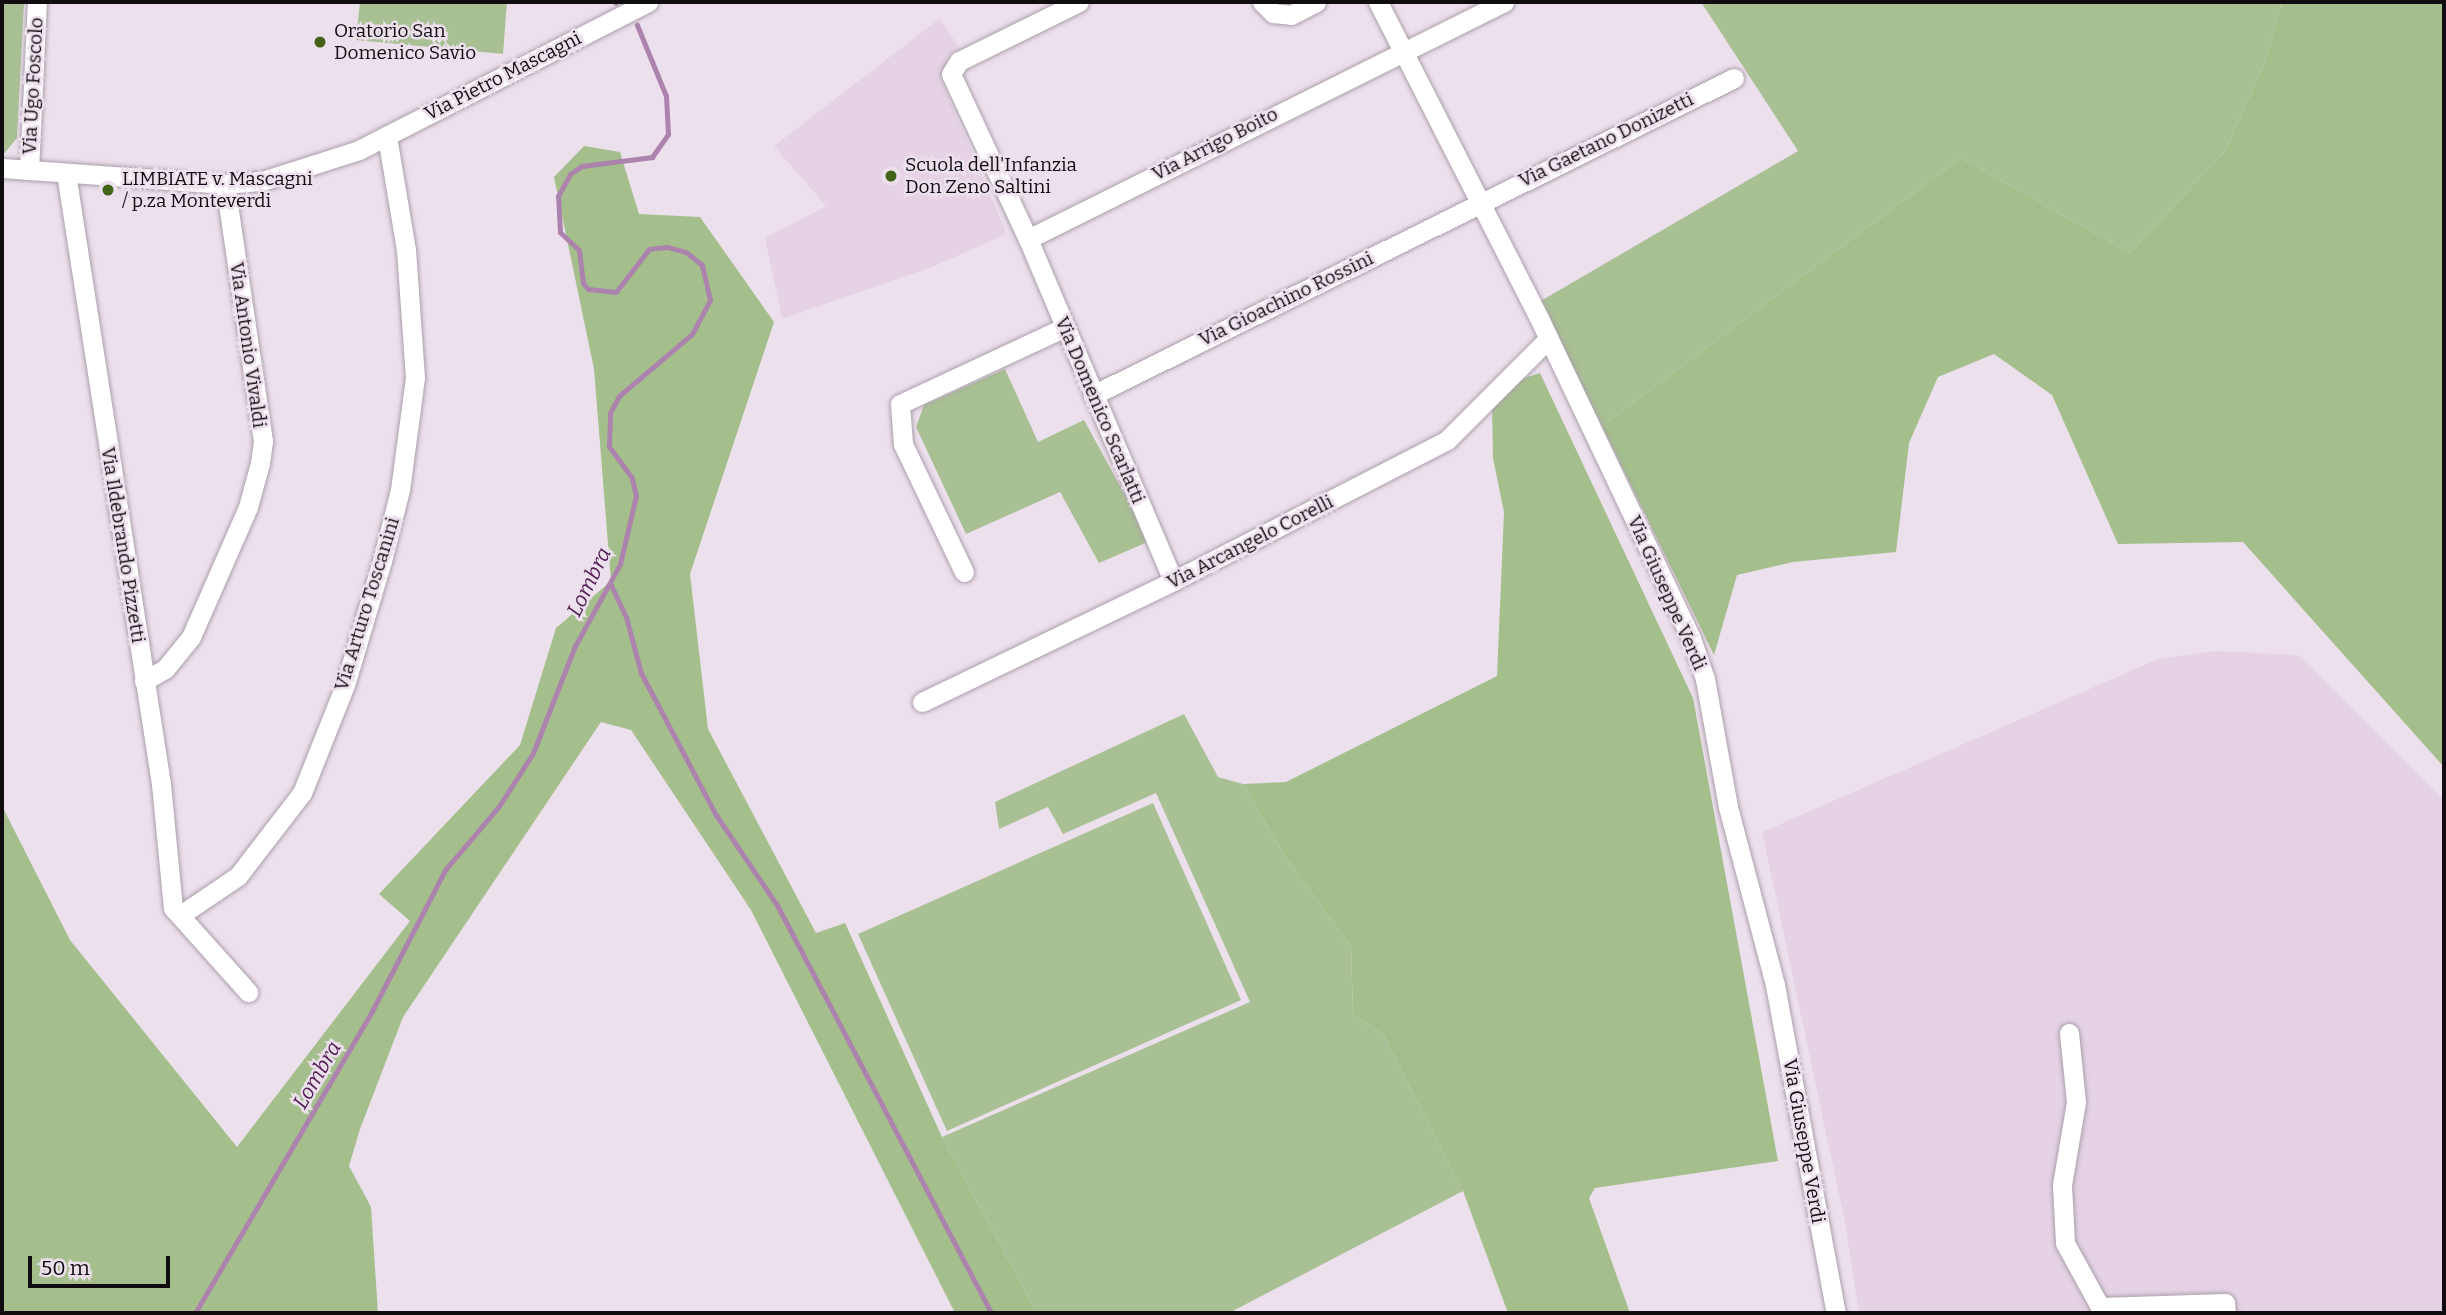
<!DOCTYPE html>
<html>
<head>
<meta charset="utf-8">
<style>
	body { margin:0 }
	#map { position:relative; width:2446px; height:1315px; overflow:hidden; background:#ede0ed; font-family:Bitter,serif }
	div>[style] { position:absolute }
	.built>* { inset:0; background:#e5d3e5 }
	.green>* { inset:0; background:#a8c093 }
	.forest>* { inset:0; background:#a4bf8c }
	.stream>* { height:5px; margin:-2.5px; padding:0 2.5px; transform-origin:2.5px; border-radius:2.5px; background:#ac83ad }
	.roads { filter:drop-shadow(0 0 2px #ab9fab) drop-shadow(0 0 2px #ab9fab) }
	.minor>* { height:19px; margin:-9.5px; padding:0 9.5px; transform-origin:9.5px; border-radius:9.5px; background:#fff }
	.dots>* { width:19px; height:19px; translate:-50% -50%; box-sizing:border-box; border:4px solid #ede0ed; border-radius:50% }
	span { translate:-50% -50%; white-space:nowrap; text-align:center; line-height:1.15; -webkit-text-stroke:5px #ede0ed; paint-order:stroke }
	.poi-label { font-size:19px; color:#100c10 }
	.left { translate:0 -50%; text-align:left }
	.street-label { font-size:19px; color:#100c10 }
	.water-label { font-size:21px; color:#511e53; font-style:italic }
	.frame { position:absolute; inset:0; border:4px solid #100c10; pointer-events:none }
	.scale { position:absolute; left:28px; top:1256px; width:142px; height:32px; box-sizing:border-box; border:4px solid #100c10; border-top:0; padding-left:9px; font-size:21px; line-height:24px; white-space:nowrap; color:#100c10; -webkit-text-stroke:5px #ede0ed; paint-order:stroke }
</style>
</head>
<body>
<div id="map">
	<div class="built">
		<div style="clip-path:polygon(939px 19px,960px 48px,948px 56px,941px 80px,1007px 234px,932px 267px,782px 319px,765px 238px,826px 206px,774px 146px)"></div>
		<div style="clip-path:polygon(2215px 651px,2298px 655px,2443px 799px,2444px 1313px,1859px 1313px,1845px 1223px,1762px 832px,2158px 659px)"></div>
	</div>
	<div class="green">
		<div style="clip-path:polygon(2px 2px,24px 2px,17px 138px,3px 155px)"></div>
		<div style="clip-path:polygon(360px 2px,507px 2px,503px 54px,356px 40px)"></div>
		<div style="clip-path:polygon(1701px 2px,2282px 2px,2265px 62px,2225px 151px,2130px 253px,1961px 158px,1602px 426px,1539px 302px,1798px 151px)"></div>
		<div style="clip-path:polygon(1005px 369px,1038px 442px,1084px 420px,1150px 541px,1099px 563px,1060px 492px,966px 534px,916px 427px,924px 405px)"></div>
		<div style="clip-path:polygon(1184px 714px,1218px 777px,1243px 784px,1283px 853px,1351px 947px,1353px 1015px,1383px 1034px,1463px 1191px,1229px 1313px,1037px 1313px,942px 1137px,1250px 1002px,1156px 793px,1063px 834px,1048px 807px,999px 829px,995px 802px)"></div>
		<div style="clip-path:polygon(1153px 803px,1241px 1000px,947px 1131px,858px 934px)"></div>
	</div>
	<div class="forest">
		<div style="clip-path:polygon(2282px 2px,2444px 2px,2444px 767px,2243px 542px,2118px 544px,2052px 395px,1994px 354px,1938px 377px,1909px 443px,1896px 552px,1793px 562px,1737px 575px,1714px 655px,1602px 426px,1961px 158px,2130px 253px,2225px 151px,2265px 62px)"></div>
		<div style="clip-path:polygon(584px 146px,620px 152px,639px 214px,700px 217px,774px 322px,690px 574px,708px 729px,816px 933px,845px 923px,942px 1137px,1037px 1313px,955px 1313px,751px 910px,631px 730px,601px 722px,403px 1017px,360px 1129px,349px 1166px,371px 1207px,378px 1313px,2px 1313px,2px 806px,70px 940px,237px 1147px,410px 921px,379px 894px,520px 745px,556px 628px,611px 581px,594px 369px,554px 177px)"></div>
		<div style="clip-path:polygon(1540px 373px,1693px 698px,1778px 1161px,1595px 1188px,1589px 1198px,1630px 1313px,1508px 1313px,1463px 1191px,1383px 1034px,1353px 1015px,1351px 947px,1283px 853px,1243px 784px,1286px 782px,1497px 676px,1504px 512px,1493px 458px,1492px 407px,1522px 379px)"></div>
	</div>
	<div class="stream">
		<div style="left:615px;top:2px;width:1px;rotate:45deg"></div>
		<div style="left:611px;top:585px;width:35px;rotate:65deg"></div>
		<div style="left:626px;top:617px;width:58px;rotate:75deg"></div>
		<div style="left:641px;top:673px;width:161px;rotate:62.2deg"></div>
		<div style="left:716px;top:815px;width:109px;rotate:55.9deg"></div>
		<div style="left:777px;top:905px;width:461px;rotate:62.3deg"></div>
		<div style="left:195px;top:1313px;width:350px;rotate:-59.6deg"></div>
		<div style="left:372px;top:1011px;width:159px;rotate:-62.6deg"></div>
		<div style="left:445px;top:870px;width:84px;rotate:-49.8deg"></div>
		<div style="left:499px;top:806px;width:63px;rotate:-57.3deg"></div>
		<div style="left:533px;top:753px;width:115px;rotate:-68.6deg"></div>
		<div style="left:575px;top:646px;width:94px;rotate:-61.2deg"></div>
		<div style="left:620px;top:564px;width:70px;rotate:-76.8deg"></div>
		<div style="left:636px;top:496px;width:18px;rotate:-103deg"></div>
		<div style="left:632px;top:478px;width:39px;rotate:-126deg"></div>
		<div style="left:609px;top:446px;width:33px;rotate:-88deg"></div>
		<div style="left:610px;top:413px;width:19px;rotate:-62deg"></div>
		<div style="left:619px;top:396px;width:96px;rotate:-40.3deg"></div>
		<div style="left:692px;top:334px;width:38px;rotate:-62deg"></div>
		<div style="left:710px;top:300px;width:36px;rotate:-103deg"></div>
		<div style="left:702px;top:265px;width:21px;rotate:-141deg"></div>
		<div style="left:686px;top:252px;width:20px;rotate:-165deg"></div>
		<div style="left:667px;top:247px;width:18px;rotate:174deg"></div>
		<div style="left:649px;top:249px;width:54px;rotate:127.5deg"></div>
		<div style="left:616px;top:292px;width:28px;rotate:-174deg"></div>
		<div style="left:588px;top:289px;width:8px;rotate:-130deg"></div>
		<div style="left:583px;top:283px;width:33px;rotate:-97deg"></div>
		<div style="left:579px;top:250px;width:26px;rotate:-137deg"></div>
		<div style="left:560px;top:232px;width:36px;rotate:-93deg"></div>
		<div style="left:558px;top:196px;width:25px;rotate:-61deg"></div>
		<div style="left:570px;top:174px;width:14px;rotate:-34deg"></div>
		<div style="left:582px;top:166px;width:71px;rotate:-7.3deg"></div>
		<div style="left:652px;top:157px;width:28px;rotate:-55deg"></div>
		<div style="left:668px;top:134px;width:38px;rotate:-93deg"></div>
		<div style="left:666px;top:96px;width:77px;rotate:-112.2deg"></div>
	</div>
	<div class="roads">
		<div class="minor">
			<div style="left:1079px;top:2px;width:134px;rotate:153.8deg"></div>
			<div style="left:959px;top:61px;width:15px;rotate:122deg"></div>
			<div style="left:951px;top:74px;width:182px;rotate:65deg"></div>
			<div style="left:1028px;top:239px;width:371px;rotate:67deg"></div>
			<div style="left:1262px;top:2px;width:16px;rotate:45deg"></div>
			<div style="left:1273px;top:13px;width:18px;rotate:6deg"></div>
			<div style="left:1291px;top:15px;width:28px;rotate:-27deg"></div>
			<div style="left:1378px;top:2px;width:355px;rotate:63deg"></div>
			<div style="left:1539px;top:318px;width:354px;rotate:64.6deg"></div>
			<div style="left:1691px;top:638px;width:43px;rotate:71.1deg"></div>
			<div style="left:1705px;top:679px;width:130px;rotate:79.8deg"></div>
			<div style="left:1728px;top:807px;width:184px;rotate:75.2deg"></div>
			<div style="left:1775px;top:985px;width:334px;rotate:79.5deg"></div>
			<div style="left:2px;top:168px;width:224px;rotate:4.1deg"></div>
			<div style="left:225px;top:184px;width:37px;rotate:-5deg"></div>
			<div style="left:262px;top:181px;width:102px;rotate:-17.7deg"></div>
			<div style="left:359px;top:150px;width:325px;rotate:-27.1deg"></div>
			<div style="left:29px;top:170px;width:168px;rotate:-87.3deg"></div>
			<div style="left:66px;top:173px;width:618px;rotate:81.16deg"></div>
			<div style="left:161px;top:784px;width:125px;rotate:84.5deg"></div>
			<div style="left:173px;top:908px;width:113px;rotate:48.2deg"></div>
			<div style="left:1028px;top:239px;width:532px;rotate:-26.47deg"></div>
			<div style="left:1093px;top:395px;width:715px;rotate:-26.31deg"></div>
			<div style="left:964px;top:572px;width:142px;rotate:-115.5deg"></div>
			<div style="left:903px;top:444px;width:40px;rotate:-94.3deg"></div>
			<div style="left:900px;top:404px;width:182px;rotate:-25deg"></div>
			<div style="left:144px;top:681px;width:24px;rotate:-30deg"></div>
			<div style="left:165px;top:669px;width:41px;rotate:-50.9deg"></div>
			<div style="left:191px;top:637px;width:142px;rotate:-66.3deg"></div>
			<div style="left:248px;top:507px;width:46px;rotate:-74.7deg"></div>
			<div style="left:260px;top:463px;width:22px;rotate:-82deg"></div>
			<div style="left:263px;top:441px;width:260px;rotate:-98.4deg"></div>
			<div style="left:922px;top:702px;width:279px;rotate:-25.7deg"></div>
			<div style="left:1173px;top:581px;width:308px;rotate:-27.2deg"></div>
			<div style="left:1447px;top:440px;width:143px;rotate:-45deg"></div>
			<div style="left:182px;top:914px;width:68px;rotate:-34.2deg"></div>
			<div style="left:238px;top:876px;width:105px;rotate:-52.4deg"></div>
			<div style="left:302px;top:793px;width:116px;rotate:-68.3deg"></div>
			<div style="left:345px;top:685px;width:129px;rotate:-73.4deg"></div>
			<div style="left:382px;top:561px;width:73px;rotate:-75.8deg"></div>
			<div style="left:400px;top:490px;width:113px;rotate:-82.4deg"></div>
			<div style="left:415px;top:378px;width:128px;rotate:-94deg"></div>
			<div style="left:406px;top:250px;width:116px;rotate:-99.5deg"></div>
			<div style="left:2069px;top:1033px;width:69px;rotate:84.2deg"></div>
			<div style="left:2076px;top:1102px;width:84px;rotate:99.6deg"></div>
			<div style="left:2062px;top:1185px;width:58px;rotate:87deg"></div>
			<div style="left:2065px;top:1243px;width:73px;rotate:61.3deg"></div>
			<div style="left:2100px;top:1313px;width:6px;rotate:-90deg"></div>
			<div style="left:2100px;top:1307px;width:125px;rotate:-1.8deg"></div>
			<div style="left:2225px;top:1303px;width:10px;rotate:84deg"></div>
		</div>
	</div>
	<div class="dots">
		<div style="left:320px;top:42px;background:#436319"></div>
		<div style="left:891px;top:176px;background:#436319"></div>
		<div style="left:108px;top:190px;background:#436319"></div>
	</div>
	<div class="poi-label">
		<span class="left" style="left:334px;top:42px">Oratorio San<br>Domenico Savio</span>
		<span class="left" style="left:905px;top:176px">Scuola dell'Infanzia<br>Don Zeno Saltini</span>
		<span class="left" style="left:122px;top:190px">LIMBIATE v. Mascagni<br>/ p.za Monteverdi</span>
	</div>
	<div class="street-label">
		<span style="left:503px;top:76px;rotate:-27deg">Via Pietro Mascagni</span>
		<span style="left:33px;top:86px;rotate:-87deg">Via Ugo Foscolo</span>
		<span style="left:1606px;top:140px;rotate:-26deg">Via Gaetano Donizetti</span>
		<span style="left:1215px;top:144px;rotate:-27deg">Via Arrigo Boito</span>
		<span style="left:1286px;top:299px;rotate:-26deg">Via Gioachino Rossini</span>
		<span style="left:248px;top:345px;rotate:82deg">Via Antonio Vivaldi</span>
		<span style="left:1100px;top:410px;rotate:67deg">Via Domenico Scarlatti</span>
		<span style="left:1250px;top:542px;rotate:-27deg">Via Arcangelo Corelli</span>
		<span style="left:123px;top:545px;rotate:81deg">Via Ildebrando Pizzetti</span>
		<span style="left:1667px;top:593px;rotate:66deg">Via Giuseppe Verdi</span>
		<span style="left:367px;top:604px;rotate:-73deg">Via Arturo Toscanini</span>
		<span style="left:1804px;top:1141px;rotate:80deg">Via Giuseppe Verdi</span>
	</div>
	<div class="water-label">
		<span style="left:589px;top:582px;rotate:-64deg">Lombra</span>
		<span style="left:317px;top:1075px;rotate:-60deg">Lombra</span>
	</div>
	<div class="frame"></div>
	<div class="scale">50 m</div>
</div>
</body>
</html>
